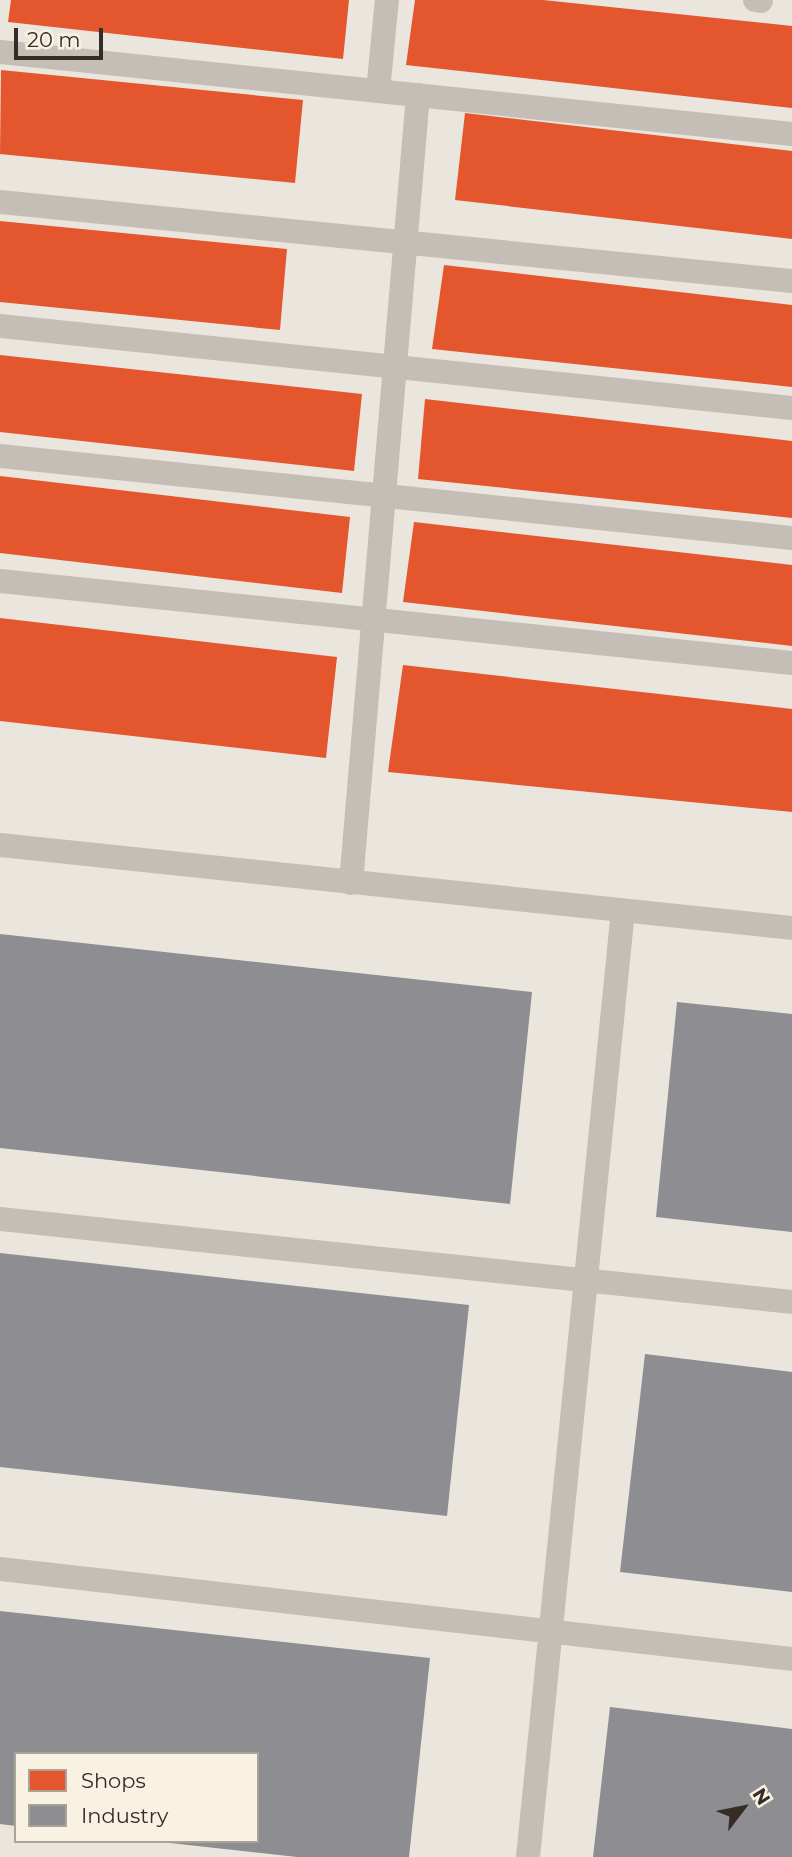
<!DOCTYPE html>
<html>
<head>
<meta charset="utf-8">
<style>
	body { margin:0 }
	#map { position:relative; width:792px; height:1857px; overflow:hidden; background:#ebe6dd; font-family:Montserrat,sans-serif }
	div>[style] { position:absolute }
	.shops>* { inset:0; background:#e4572e }
	.industry>* { inset:0; background:#8d8d92 }
	.minor>* { height:24px; margin:-12px; padding:0 12px; transform-origin:12px; border-radius:12px; background:#c4beb6 }
	span { translate:-50% -50%; white-space:nowrap; text-align:center; line-height:1.15; -webkit-text-stroke:7px #f9f2e3; paint-order:stroke }
	.legend { position:absolute; left:14px; top:1752px; width:245px; height:91px; box-sizing:border-box; background:#f9f2e3; border:2px solid #aaa397; margin:0; padding:9px 12px; list-style:none; font-size:21px; color:#342c25 }
	.legend li { display:flex; align-items:center; gap:14px; height:35px }
	.legend b { width:35px; border:2px solid #aaa397 }
	.north { position:absolute; left:708px; top:1773px; width:70px; height:70px; -webkit-text-stroke:5px #f9f2e3; paint-order:stroke; rotate:58deg; font-size:19px; font-weight:700; line-height:28px; text-align:center; color:#342c25 }
	.north::after { content:''; display:block; margin:auto; width:24px; height:32px; background:#342c25; clip-path:polygon(50% 0,100% 100%,50% 72%,0 100%) }
	.scale { position:absolute; left:14px; top:28px; width:89px; height:32px; box-sizing:border-box; border:4px solid #342c25; border-top:0; padding-left:9px; font-size:21px; line-height:24px; white-space:nowrap; color:#342c25; -webkit-text-stroke:5px #f9f2e3; paint-order:stroke }
</style>
</head>
<body>
<div id="map">
	<div class="shops">
		<div style="clip-path:polygon(11px 0,349px 0,343px 59px,8px 22px)"></div>
		<div style="clip-path:polygon(415px 0,543px 0,792px 26px,792px 108px,406px 65px)"></div>
		<div style="clip-path:polygon(1px 70px,303px 100px,295px 183px,0 154px)"></div>
		<div style="clip-path:polygon(465px 113px,792px 151px,792px 239px,455px 200px)"></div>
		<div style="clip-path:polygon(0 221px,287px 249px,280px 330px,0 302px)"></div>
		<div style="clip-path:polygon(444px 265px,792px 305px,792px 387px,432px 349px)"></div>
		<div style="clip-path:polygon(0 355px,362px 394px,354px 471px,0 432px)"></div>
		<div style="clip-path:polygon(425px 399px,792px 441px,792px 518px,418px 479px)"></div>
		<div style="clip-path:polygon(0 476px,350px 517px,342px 593px,0 553px)"></div>
		<div style="clip-path:polygon(414px 522px,792px 565px,792px 646px,403px 602px)"></div>
		<div style="clip-path:polygon(0 618px,337px 657px,326px 758px,0 721px)"></div>
		<div style="clip-path:polygon(403px 665px,792px 709px,792px 812px,388px 772px)"></div>
	</div>
	<div class="industry">
		<div style="clip-path:polygon(0 934px,532px 992px,510px 1204px,0 1148px)"></div>
		<div style="clip-path:polygon(677px 1002px,792px 1014px,792px 1232px,656px 1217px)"></div>
		<div style="clip-path:polygon(0 1253px,469px 1305px,447px 1516px,0 1467px)"></div>
		<div style="clip-path:polygon(645px 1354px,792px 1372px,792px 1592px,620px 1572px)"></div>
		<div style="clip-path:polygon(0 1611px,430px 1658px,409px 1857px,297px 1857px,170px 1843px,257px 1841px,257px 1754px,16px 1754px,16px 1826px,0 1824px)"></div>
		<div style="clip-path:polygon(610px 1707px,792px 1729px,792px 1857px,593px 1857px)"></div>
	</div>
	<div class="minor">
		<div style="left:755px;top:0;width:6px;rotate:9deg"></div>
		<div style="left:0;top:52px;width:796px;rotate:5.91deg"></div>
		<div style="left:378px;top:91px;width:91px;rotate:-84.4deg"></div>
		<div style="left:0;top:202px;width:796px;rotate:5.7deg"></div>
		<div style="left:0;top:326px;width:796px;rotate:5.91deg"></div>
		<div style="left:0;top:456px;width:796px;rotate:5.91deg"></div>
		<div style="left:0;top:581px;width:796px;rotate:5.91deg"></div>
		<div style="left:0;top:845px;width:796px;rotate:5.98deg"></div>
		<div style="left:351px;top:883px;width:791px;rotate:-85.14deg"></div>
		<div style="left:0;top:1219px;width:796px;rotate:5.98deg"></div>
		<div style="left:0;top:1569px;width:797px;rotate:6.48deg"></div>
		<div style="left:528px;top:1857px;width:951px;rotate:-84.27deg"></div>
	</div>
	<ul class="legend">
	<li><b style="height:19px;background:#e4572e"></b>Shops</li>
	<li><b style="height:19px;background:#8d8d92"></b>Industry</li>
	</ul>
	<div class="north">N</div>
	<div class="scale">20 m</div>
</div>
</body>
</html>
